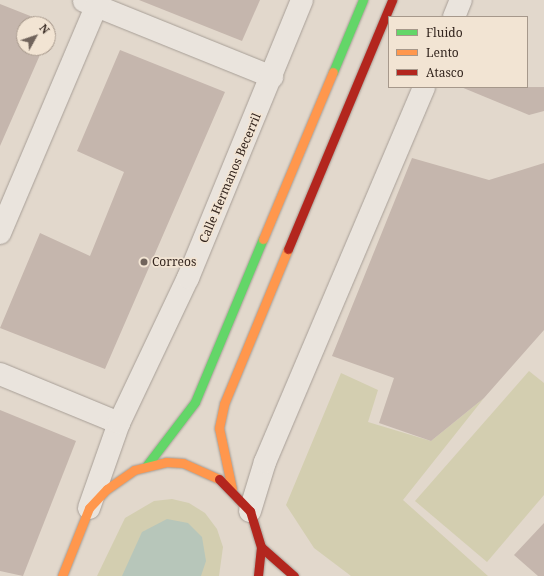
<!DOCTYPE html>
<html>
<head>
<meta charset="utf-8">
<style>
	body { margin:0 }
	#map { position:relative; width:544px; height:576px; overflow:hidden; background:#e2d8cc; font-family:"Noto Serif",serif }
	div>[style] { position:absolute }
	.green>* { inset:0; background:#d3ceb0 }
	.water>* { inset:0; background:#b7c6ba }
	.building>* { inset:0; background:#c5b6ad }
	.roads { filter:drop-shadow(0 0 1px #a79e96) drop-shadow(0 0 1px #a79e96) }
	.street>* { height:22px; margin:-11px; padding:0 11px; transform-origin:11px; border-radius:11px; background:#eae4dd }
	.fast>* { height:9px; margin:-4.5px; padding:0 4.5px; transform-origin:4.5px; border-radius:4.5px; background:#63d668 }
	.slow>* { height:9px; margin:-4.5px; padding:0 4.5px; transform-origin:4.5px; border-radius:4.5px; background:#ff974d }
	.jam>* { height:9px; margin:-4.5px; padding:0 4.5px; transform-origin:4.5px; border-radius:4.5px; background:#b3261e }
	.dots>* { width:11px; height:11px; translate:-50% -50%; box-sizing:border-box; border:2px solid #f2e4d3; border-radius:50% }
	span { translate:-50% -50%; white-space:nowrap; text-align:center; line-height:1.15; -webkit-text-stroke:3.5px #f2e4d3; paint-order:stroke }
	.street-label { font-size:12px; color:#34261f }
	.poi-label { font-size:12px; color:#34261f }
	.left { translate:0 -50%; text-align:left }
	.legend { position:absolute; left:388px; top:16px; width:140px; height:72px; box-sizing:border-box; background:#f2e4d3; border:1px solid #a6988b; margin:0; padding:5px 7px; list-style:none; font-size:12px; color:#34261f }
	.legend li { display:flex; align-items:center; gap:8px; height:20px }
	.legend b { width:20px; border:1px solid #a6988b }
	.north { position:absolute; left:16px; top:16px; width:40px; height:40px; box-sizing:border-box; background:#f2e4d3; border:1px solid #a6988b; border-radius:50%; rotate:50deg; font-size:11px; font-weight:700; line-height:16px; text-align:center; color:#34261f }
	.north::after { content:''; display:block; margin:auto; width:14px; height:18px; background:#71645c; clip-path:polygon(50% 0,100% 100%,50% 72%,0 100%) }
</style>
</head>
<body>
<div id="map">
	<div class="green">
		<div style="clip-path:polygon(529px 371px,544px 383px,544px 495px,487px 562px,415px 501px)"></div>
		<div style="clip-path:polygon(341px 373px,378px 390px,368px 422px,431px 441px,484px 398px,403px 500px,488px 576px,351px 576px,314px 548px,286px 505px)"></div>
		<div style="clip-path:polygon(172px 499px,189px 503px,205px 513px,217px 529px,223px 547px,219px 576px,97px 576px,125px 518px,154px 501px)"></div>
	</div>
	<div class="water">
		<div style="clip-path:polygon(167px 519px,188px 523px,202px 537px,206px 561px,201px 576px,122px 576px,142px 532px)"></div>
	</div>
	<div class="building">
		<div style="clip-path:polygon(139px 0,260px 0,242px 41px)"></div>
		<div style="clip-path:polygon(0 4px,53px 25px,48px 35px,48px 24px,24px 24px,24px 48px,43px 48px,0 146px)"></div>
		<div style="clip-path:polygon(120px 50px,225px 92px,105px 369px,0 328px,40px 233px,90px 256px,124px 172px,77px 151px)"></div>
		<div style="clip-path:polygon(461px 87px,544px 87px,544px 111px,529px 115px)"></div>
		<div style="clip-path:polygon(412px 158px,489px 180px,544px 163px,544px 330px,484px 398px,431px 441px,379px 423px,394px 378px,332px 356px)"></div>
		<div style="clip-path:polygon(0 410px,76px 441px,23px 576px,0 571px)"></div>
		<div style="clip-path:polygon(544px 523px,544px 576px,538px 576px,514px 555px)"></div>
	</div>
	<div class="roads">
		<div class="street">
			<div style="left:84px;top:1px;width:203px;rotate:22deg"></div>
			<div style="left:454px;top:17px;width:18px;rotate:-68deg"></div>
			<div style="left:0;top:233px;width:253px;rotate:-67deg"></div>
			<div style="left:0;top:374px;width:129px;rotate:22.4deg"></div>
			<div style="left:89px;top:508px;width:90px;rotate:-70.6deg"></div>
			<div style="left:119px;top:423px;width:161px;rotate:-64.6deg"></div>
			<div style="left:188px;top:278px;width:300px;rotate:-67.7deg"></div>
			<div style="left:250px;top:511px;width:51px;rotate:-73deg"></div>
			<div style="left:265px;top:462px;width:407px;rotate:-67deg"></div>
		</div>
		<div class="fast">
			<div style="left:333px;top:72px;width:78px;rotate:-67.4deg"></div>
			<div style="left:147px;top:465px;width:79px;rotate:-52.7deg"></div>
			<div style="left:195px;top:402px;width:177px;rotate:-67.4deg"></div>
		</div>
		<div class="slow">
			<div style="left:263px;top:239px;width:181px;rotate:-67.3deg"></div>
			<div style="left:232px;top:489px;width:62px;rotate:-102deg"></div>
			<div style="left:219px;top:428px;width:25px;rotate:-78deg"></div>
			<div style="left:224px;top:404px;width:168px;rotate:-67.6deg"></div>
			<div style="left:62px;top:576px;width:73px;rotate:-68.3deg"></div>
			<div style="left:89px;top:508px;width:26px;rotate:-47deg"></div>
			<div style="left:107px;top:489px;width:33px;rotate:-35deg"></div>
			<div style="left:134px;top:470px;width:33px;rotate:-14deg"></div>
			<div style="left:166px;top:462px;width:17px;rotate:3deg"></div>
			<div style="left:183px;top:463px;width:39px;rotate:24deg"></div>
		</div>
		<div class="jam">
			<div style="left:288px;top:249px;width:270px;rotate:-67.3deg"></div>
			<div style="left:219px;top:479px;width:45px;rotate:45.9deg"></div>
			<div style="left:250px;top:511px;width:38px;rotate:73deg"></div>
			<div style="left:261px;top:547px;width:29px;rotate:96deg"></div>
			<div style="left:261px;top:547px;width:44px;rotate:41.3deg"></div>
		</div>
	</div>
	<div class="dots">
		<div style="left:144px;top:262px;background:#71645c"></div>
	</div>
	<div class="street-label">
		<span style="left:230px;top:178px;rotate:-67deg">Calle Hermanos Becerril</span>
	</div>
	<div class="poi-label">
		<span class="left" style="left:152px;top:262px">Correos</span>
	</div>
	<ul class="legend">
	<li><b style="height:5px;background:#63d668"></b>Fluido</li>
	<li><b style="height:5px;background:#ff974d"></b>Lento</li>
	<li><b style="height:5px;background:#b3261e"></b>Atasco</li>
	</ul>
	<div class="north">N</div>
</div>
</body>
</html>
